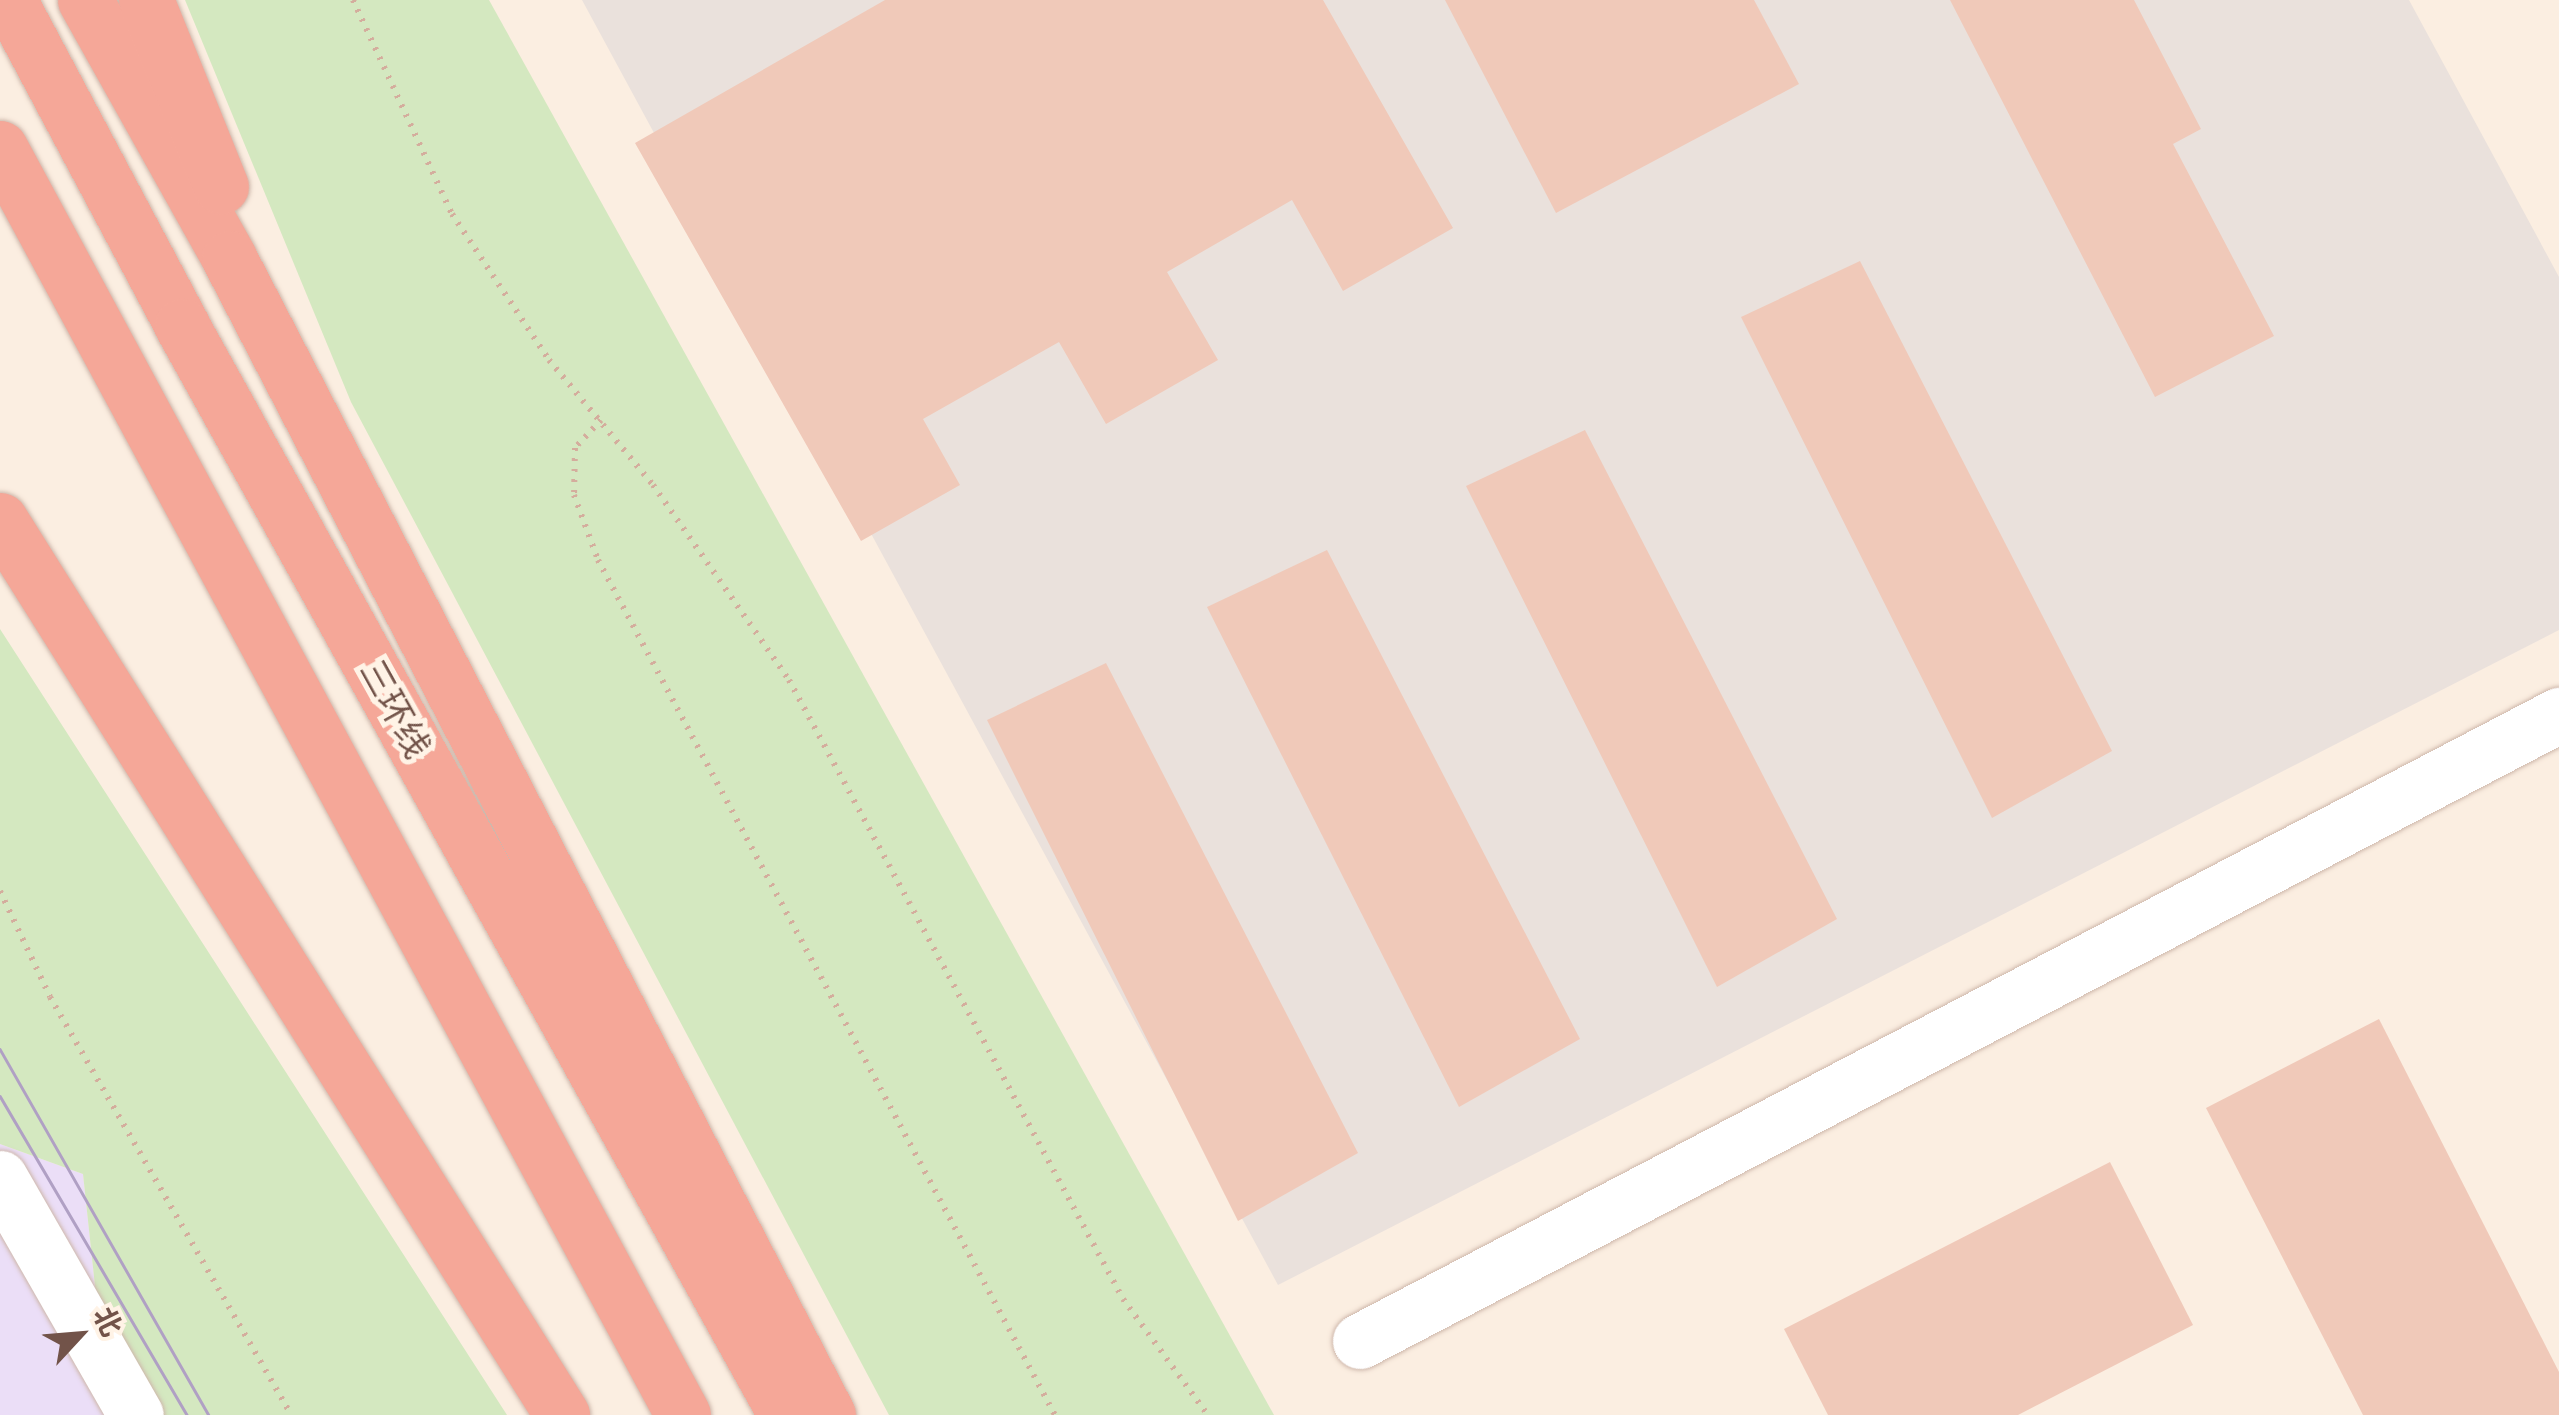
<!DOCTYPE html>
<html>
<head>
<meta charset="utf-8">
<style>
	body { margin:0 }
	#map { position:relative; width:2559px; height:1415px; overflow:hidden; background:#fbeee1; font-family:"DM Sans","Noto Sans SC",sans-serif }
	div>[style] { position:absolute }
	.industrial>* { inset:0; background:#eae1dc }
	.education>* { inset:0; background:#ebdef7 }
	.green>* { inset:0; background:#d4e8c0 }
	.building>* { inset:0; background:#f0c9b9 }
	.path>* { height:6px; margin-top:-3px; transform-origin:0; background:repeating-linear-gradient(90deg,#d4ad9d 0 2.5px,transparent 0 10.5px) }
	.roads { filter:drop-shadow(0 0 2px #ceb7ab) drop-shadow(0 0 2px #ceb7ab) }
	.minor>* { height:55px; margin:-27.5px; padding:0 27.5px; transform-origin:27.5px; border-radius:27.5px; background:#fff }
	.highway>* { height:55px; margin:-27.5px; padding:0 27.5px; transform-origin:27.5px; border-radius:27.5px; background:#f5a798 }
	.tram>* { height:2.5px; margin:-1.25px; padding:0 1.25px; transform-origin:1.25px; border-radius:1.25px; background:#b0a0c4 }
	span { translate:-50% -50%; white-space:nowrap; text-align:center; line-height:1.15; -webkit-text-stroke:10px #fff3e6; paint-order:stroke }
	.street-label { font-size:35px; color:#725349 }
	.north { position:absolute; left:30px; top:1285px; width:100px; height:100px; -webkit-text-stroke:8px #fff3e6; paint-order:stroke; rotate:64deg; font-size:28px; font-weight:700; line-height:40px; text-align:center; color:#725349 }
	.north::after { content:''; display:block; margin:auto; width:35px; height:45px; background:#725349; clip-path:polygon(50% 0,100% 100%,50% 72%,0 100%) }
</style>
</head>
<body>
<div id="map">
	<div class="industrial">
		<div style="clip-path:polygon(582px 0,2409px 0,2559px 277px,2559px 630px,1278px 1285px)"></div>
	</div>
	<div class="education">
		<div style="clip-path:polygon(0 1144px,83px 1174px,104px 1370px,118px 1415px,0 1415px)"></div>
	</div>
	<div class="green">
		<div style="clip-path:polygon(185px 0,489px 0,1274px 1415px,889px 1415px,351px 402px)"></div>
		<div style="clip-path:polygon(0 629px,507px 1415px,118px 1415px,104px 1370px,83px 1174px,0 1144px)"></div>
	</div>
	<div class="building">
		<div style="clip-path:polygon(885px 0,1323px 0,1453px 228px,1343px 291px,1292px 200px,1167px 272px,1218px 360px,1106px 424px,1059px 342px,923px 419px,960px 485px,861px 541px,635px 143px)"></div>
		<div style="clip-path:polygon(1445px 0,1754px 0,1799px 84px,1556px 213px)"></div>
		<div style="clip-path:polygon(1950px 0,2134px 0,2201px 129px,2173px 144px,2274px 336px,2155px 397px)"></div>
		<div style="clip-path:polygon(1860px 261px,2112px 751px,1992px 818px,1741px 317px)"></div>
		<div style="clip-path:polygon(1585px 430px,1837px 919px,1717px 987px,1466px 486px)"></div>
		<div style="clip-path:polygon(1327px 550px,1580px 1039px,1459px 1107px,1207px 607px)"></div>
		<div style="clip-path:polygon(1106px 663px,1358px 1153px,1238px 1221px,987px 720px)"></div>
		<div style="clip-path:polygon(2379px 1019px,2559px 1372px,2559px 1415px,2363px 1415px,2206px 1108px)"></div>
		<div style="clip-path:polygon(2110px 1162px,2193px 1325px,2018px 1415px,1828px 1415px,1784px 1329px)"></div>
	</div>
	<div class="path">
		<div style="left:353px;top:0;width:236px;rotate:65.2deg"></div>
		<div style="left:452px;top:214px;width:175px;rotate:56.4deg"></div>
		<div style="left:549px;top:360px;width:163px;rotate:50.2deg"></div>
		<div style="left:653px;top:485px;width:238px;rotate:55.1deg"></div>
		<div style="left:789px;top:680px;width:703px;rotate:61.65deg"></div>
		<div style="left:1123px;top:1299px;width:144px;rotate:53.8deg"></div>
		<div style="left:601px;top:420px;width:38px;rotate:133deg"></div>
		<div style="left:575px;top:448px;width:47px;rotate:91.2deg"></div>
		<div style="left:574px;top:495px;width:69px;rotate:69.7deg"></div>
		<div style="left:598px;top:560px;width:969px;rotate:61.88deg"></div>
		<div style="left:0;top:891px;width:117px;rotate:64.7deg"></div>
		<div style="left:50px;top:997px;width:482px;rotate:60deg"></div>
	</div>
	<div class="roads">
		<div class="minor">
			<div style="left:0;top:1178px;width:273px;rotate:60.2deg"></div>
			<div style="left:1360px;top:1341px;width:1353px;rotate:-27.57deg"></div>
		</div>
		<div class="highway">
			<div style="left:9px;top:0;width:369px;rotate:62deg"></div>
			<div style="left:182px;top:326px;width:1245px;rotate:60.99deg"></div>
			<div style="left:85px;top:0;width:295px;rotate:60.8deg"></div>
			<div style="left:229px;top:258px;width:1303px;rotate:62.63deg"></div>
			<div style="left:146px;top:0;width:201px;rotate:68.1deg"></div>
			<div style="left:0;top:148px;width:1439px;rotate:61.67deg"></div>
			<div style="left:0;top:520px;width:1057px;rotate:57.87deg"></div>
		</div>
	</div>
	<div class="tram">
		<div style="left:0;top:1049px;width:421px;rotate:60.3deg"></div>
		<div style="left:0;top:1096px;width:370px;rotate:59.6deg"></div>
	</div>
	<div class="street-label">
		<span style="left:395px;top:709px;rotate:61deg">三环线</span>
	</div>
	<div class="north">北</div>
</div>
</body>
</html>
